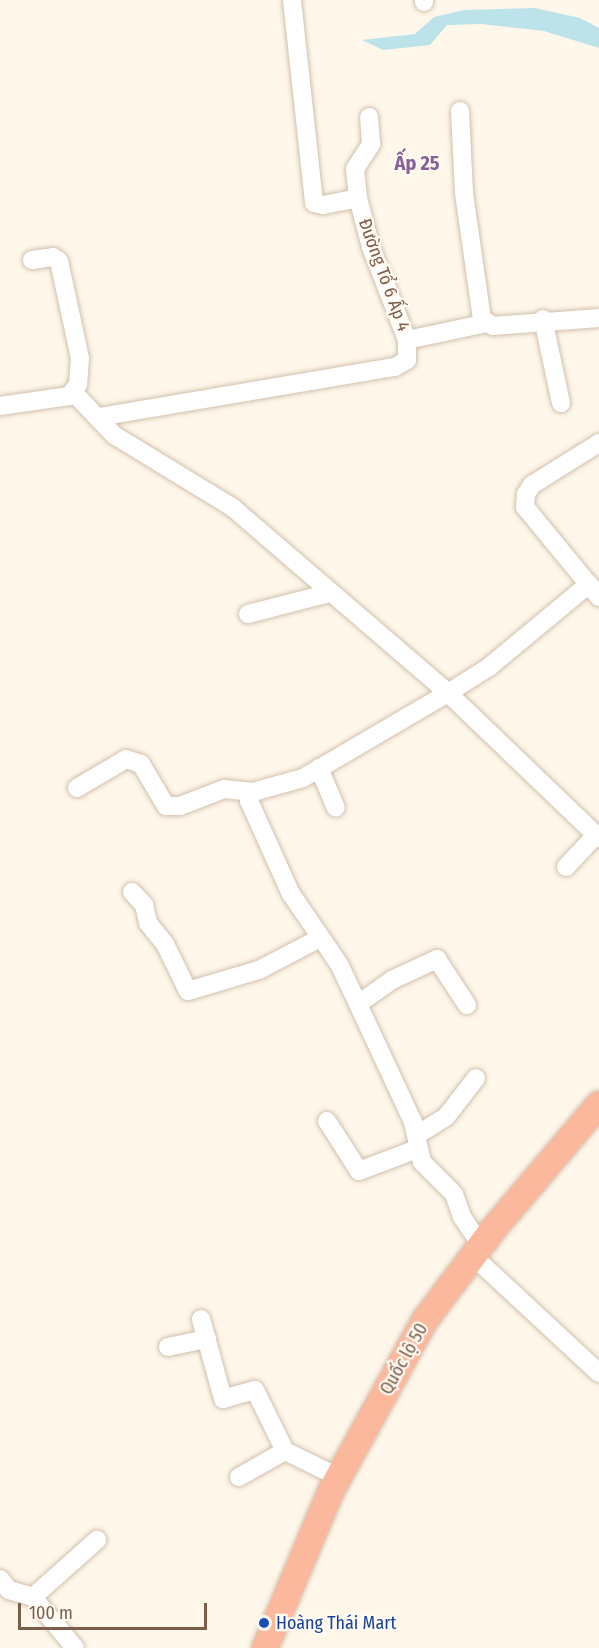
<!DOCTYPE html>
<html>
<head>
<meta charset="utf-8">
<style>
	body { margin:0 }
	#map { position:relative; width:599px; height:1648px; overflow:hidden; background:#fef7ea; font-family:"Fira Sans Condensed",sans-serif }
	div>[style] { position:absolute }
	.water>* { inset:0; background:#bce2ea }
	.roads { filter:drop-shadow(0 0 2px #d2bfad) drop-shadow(0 0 2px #d2bfad) }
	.minor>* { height:18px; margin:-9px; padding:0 9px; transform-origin:9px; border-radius:9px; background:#fff }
	.highway>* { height:26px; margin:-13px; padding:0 13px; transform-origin:13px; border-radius:13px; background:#fcb89d }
	.dots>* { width:16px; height:16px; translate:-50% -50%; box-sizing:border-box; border:3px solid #fffaf2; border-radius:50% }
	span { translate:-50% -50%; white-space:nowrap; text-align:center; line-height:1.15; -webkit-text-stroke:4.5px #fffaf2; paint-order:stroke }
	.street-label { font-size:18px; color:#7c5d4a }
	.transit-label { font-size:18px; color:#164399 }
	.left { translate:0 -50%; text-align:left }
	.neighbourhood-label { font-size:20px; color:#876297; font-weight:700 }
	.scale { position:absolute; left:18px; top:1603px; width:189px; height:27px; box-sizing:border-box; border:3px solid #7c5d4a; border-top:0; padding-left:8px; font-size:18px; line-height:21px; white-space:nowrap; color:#7c5d4a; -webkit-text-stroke:4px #fffaf2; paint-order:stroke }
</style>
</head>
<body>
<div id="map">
	<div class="water">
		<div style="clip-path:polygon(535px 8px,580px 18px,599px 28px,599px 48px,544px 31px,481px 24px,447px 25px,430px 45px,383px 50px,362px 40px,415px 34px,434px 17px,464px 10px)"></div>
	</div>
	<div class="roads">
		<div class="minor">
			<div style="left:292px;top:0;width:204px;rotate:83.8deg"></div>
			<div style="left:314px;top:203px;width:9px;rotate:13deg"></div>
			<div style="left:323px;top:205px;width:36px;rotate:-11deg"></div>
			<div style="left:424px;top:2px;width:2px;rotate:-90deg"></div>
			<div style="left:460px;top:111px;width:82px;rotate:87.2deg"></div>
			<div style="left:464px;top:193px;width:127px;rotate:81.9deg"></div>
			<div style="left:482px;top:319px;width:13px;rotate:32deg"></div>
			<div style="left:493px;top:326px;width:106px;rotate:-4.3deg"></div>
			<div style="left:32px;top:260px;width:21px;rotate:-8deg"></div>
			<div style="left:53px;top:257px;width:7px;rotate:34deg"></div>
			<div style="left:59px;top:261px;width:99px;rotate:77.8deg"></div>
			<div style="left:80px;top:358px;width:26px;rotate:94deg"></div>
			<div style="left:78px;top:384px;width:12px;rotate:125deg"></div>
			<div style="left:543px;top:319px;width:86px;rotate:77.9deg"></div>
			<div style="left:407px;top:340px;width:82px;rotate:-12deg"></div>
			<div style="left:0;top:406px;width:77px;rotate:-8.2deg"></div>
			<div style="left:76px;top:395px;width:55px;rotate:46.5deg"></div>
			<div style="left:114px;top:435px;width:138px;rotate:31.4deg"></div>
			<div style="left:232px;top:507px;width:285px;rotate:40.7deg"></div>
			<div style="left:448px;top:693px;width:209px;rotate:43.8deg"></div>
			<div style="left:99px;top:417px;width:300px;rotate:-9.6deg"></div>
			<div style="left:395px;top:367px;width:14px;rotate:-30deg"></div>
			<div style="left:407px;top:360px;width:20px;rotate:-90deg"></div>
			<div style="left:407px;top:340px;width:100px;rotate:-111.2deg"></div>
			<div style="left:371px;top:247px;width:51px;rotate:-104.9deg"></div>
			<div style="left:358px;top:198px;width:29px;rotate:-96deg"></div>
			<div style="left:355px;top:169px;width:30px;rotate:-57deg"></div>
			<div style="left:371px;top:144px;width:27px;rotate:-94deg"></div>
			<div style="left:599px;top:443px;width:79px;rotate:147.9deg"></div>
			<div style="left:532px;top:485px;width:11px;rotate:124deg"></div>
			<div style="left:526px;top:494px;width:13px;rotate:94deg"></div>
			<div style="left:525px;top:507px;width:117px;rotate:50.6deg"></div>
			<div style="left:248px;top:614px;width:85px;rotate:-14.4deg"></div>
			<div style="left:319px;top:768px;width:43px;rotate:67deg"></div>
			<div style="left:77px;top:788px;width:57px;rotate:-30.6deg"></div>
			<div style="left:126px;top:759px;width:16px;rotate:18deg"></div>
			<div style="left:141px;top:764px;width:49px;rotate:59.2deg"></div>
			<div style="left:166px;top:806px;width:14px"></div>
			<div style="left:180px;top:806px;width:47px;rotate:-21.1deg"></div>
			<div style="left:224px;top:789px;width:29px;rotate:6deg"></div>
			<div style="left:566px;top:867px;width:44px;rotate:-46.8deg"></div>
			<div style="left:132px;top:892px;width:18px;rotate:47deg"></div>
			<div style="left:144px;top:905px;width:18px;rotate:77deg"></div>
			<div style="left:148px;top:923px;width:27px;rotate:51deg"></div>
			<div style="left:165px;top:944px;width:52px;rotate:63.9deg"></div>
			<div style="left:188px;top:991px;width:74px;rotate:-16.5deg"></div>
			<div style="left:259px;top:970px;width:67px;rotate:-27.7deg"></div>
			<div style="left:358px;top:1004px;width:42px;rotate:-35.2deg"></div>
			<div style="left:392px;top:980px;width:50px;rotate:-25deg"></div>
			<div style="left:437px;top:959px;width:55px;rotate:56.9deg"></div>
			<div style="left:327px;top:1121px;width:59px;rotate:57.4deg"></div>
			<div style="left:359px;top:1171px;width:62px;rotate:-20.8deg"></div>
			<div style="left:417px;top:1135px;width:34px;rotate:-32deg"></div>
			<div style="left:446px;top:1117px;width:49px;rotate:-52.4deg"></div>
			<div style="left:481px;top:1245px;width:34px;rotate:-124deg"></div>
			<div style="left:462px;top:1217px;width:24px;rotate:-109deg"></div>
			<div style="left:454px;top:1194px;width:45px;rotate:-135deg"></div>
			<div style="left:422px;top:1162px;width:41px;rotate:-102.7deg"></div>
			<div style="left:413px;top:1122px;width:130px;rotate:-115deg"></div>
			<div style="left:358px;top:1004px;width:44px;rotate:-115.4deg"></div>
			<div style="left:339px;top:964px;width:85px;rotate:-124.4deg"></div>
			<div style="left:291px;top:894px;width:102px;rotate:-114.3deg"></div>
			<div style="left:249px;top:801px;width:10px;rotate:-66deg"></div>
			<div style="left:253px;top:792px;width:52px;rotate:-15.6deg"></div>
			<div style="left:303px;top:778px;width:168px;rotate:-30.4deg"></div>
			<div style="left:448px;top:693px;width:49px;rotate:-32.4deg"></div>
			<div style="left:489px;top:667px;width:130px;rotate:-39.7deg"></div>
			<div style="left:473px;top:1256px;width:172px;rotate:42.9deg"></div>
			<div style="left:201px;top:1319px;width:83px;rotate:74.6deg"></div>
			<div style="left:223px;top:1399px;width:33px;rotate:-16deg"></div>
			<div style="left:255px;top:1390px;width:68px;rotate:63.8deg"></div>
			<div style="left:285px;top:1451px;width:59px;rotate:26.1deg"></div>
			<div style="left:168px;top:1347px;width:40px;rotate:-12deg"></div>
			<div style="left:239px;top:1477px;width:53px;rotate:-29.5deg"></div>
			<div style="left:0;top:1579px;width:14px;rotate:51deg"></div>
			<div style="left:9px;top:1590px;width:25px;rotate:16deg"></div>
			<div style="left:33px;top:1597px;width:66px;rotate:50.5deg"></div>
			<div style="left:33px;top:1597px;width:86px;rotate:-41.7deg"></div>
		</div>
		<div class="highway">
			<div style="left:265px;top:1648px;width:173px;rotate:-67.2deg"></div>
			<div style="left:332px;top:1489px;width:193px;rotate:-61.2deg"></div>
			<div style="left:425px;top:1320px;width:110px;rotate:-53.1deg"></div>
			<div style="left:491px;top:1232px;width:167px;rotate:-49.8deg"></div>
		</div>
	</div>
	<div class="dots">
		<div style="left:264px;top:1623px;background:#1a4fb4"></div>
	</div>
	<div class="street-label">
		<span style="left:384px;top:275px;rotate:70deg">Đường Tổ 6 Ấp 4</span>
		<span style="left:404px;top:1359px;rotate:-61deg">Quốc lộ 50</span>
	</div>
	<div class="transit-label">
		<span class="left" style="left:276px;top:1623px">Hoàng Thái Mart</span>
	</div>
	<div class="neighbourhood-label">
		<span style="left:417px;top:163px">Ấp 25</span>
	</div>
	<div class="scale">100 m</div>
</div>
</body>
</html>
